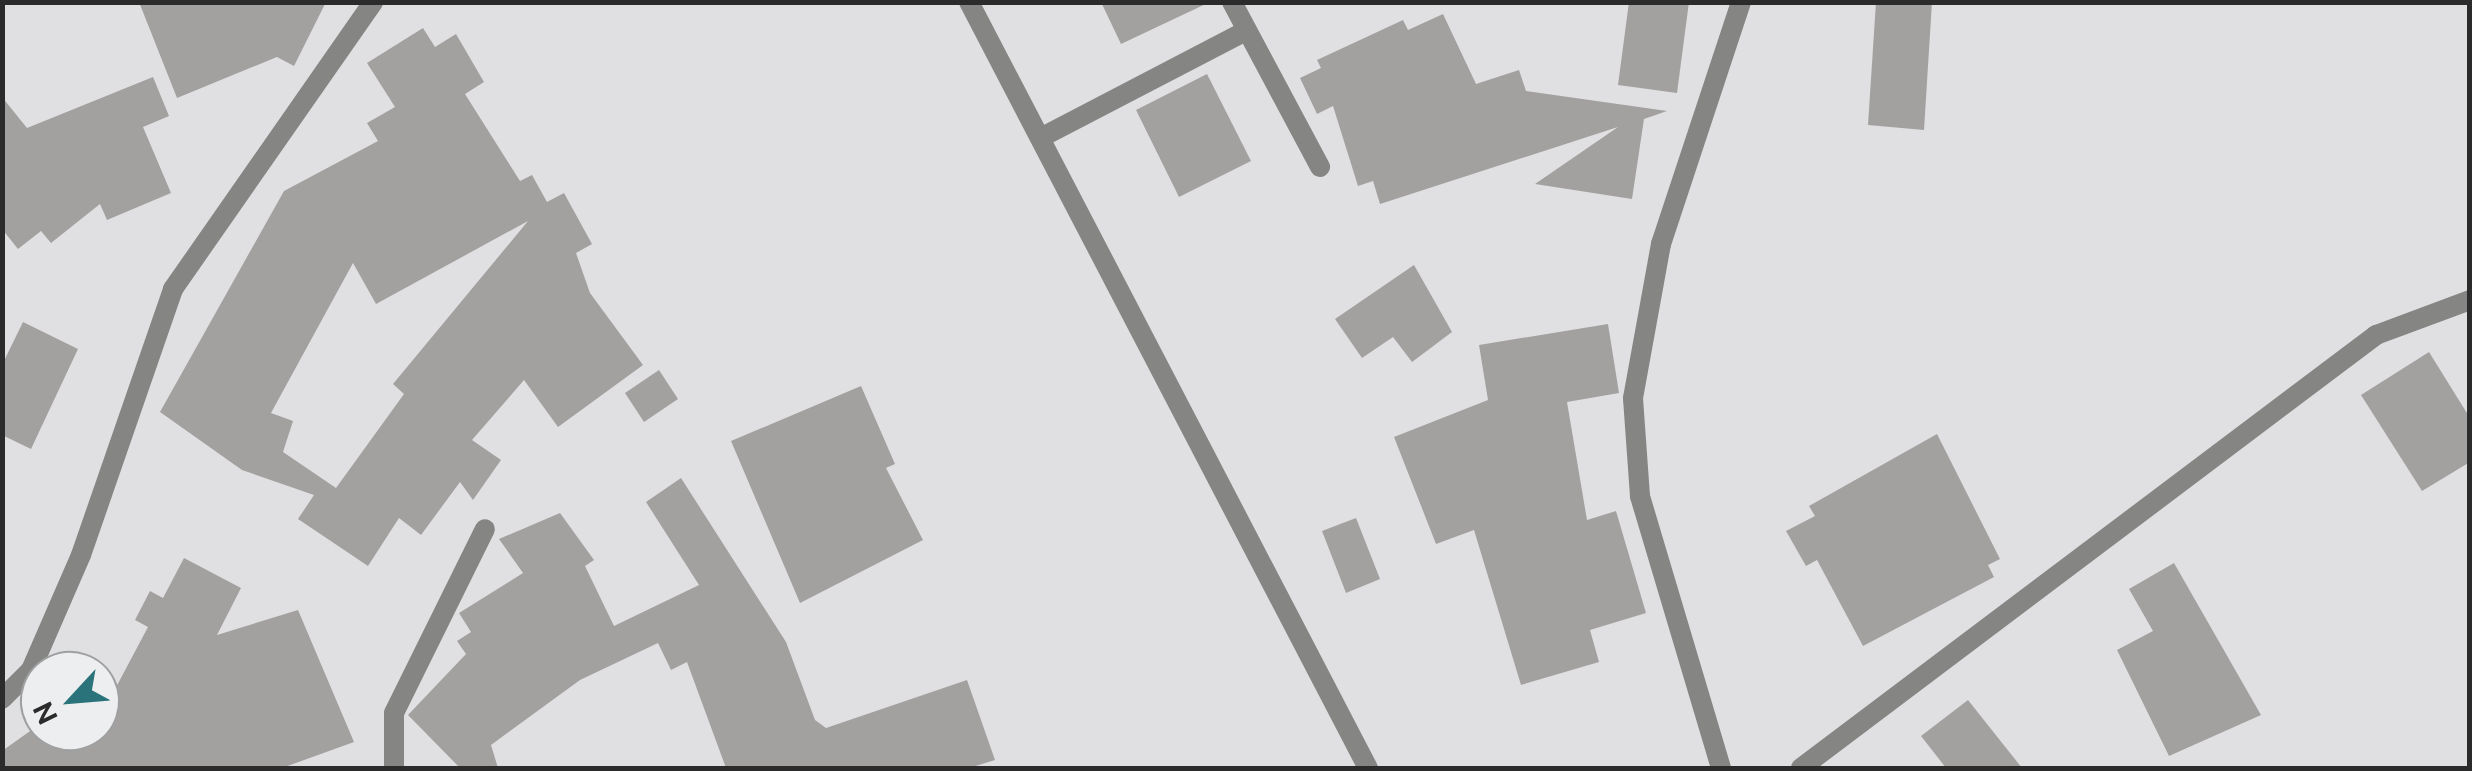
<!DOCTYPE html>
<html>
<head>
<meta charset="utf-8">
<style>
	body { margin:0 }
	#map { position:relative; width:2472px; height:771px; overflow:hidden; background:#e0e0e2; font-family:Ubuntu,sans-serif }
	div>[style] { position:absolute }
	.building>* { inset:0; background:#a3a1a0 }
	.street>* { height:20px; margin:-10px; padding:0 10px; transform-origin:10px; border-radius:10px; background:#858584 }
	span { translate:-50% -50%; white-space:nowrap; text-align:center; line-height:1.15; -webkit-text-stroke:8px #edeeef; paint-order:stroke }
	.frame { position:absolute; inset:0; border:5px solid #2b2b2b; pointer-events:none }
	.north { position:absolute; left:20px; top:651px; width:100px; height:100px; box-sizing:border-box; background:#edeeef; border:2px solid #9fa0a1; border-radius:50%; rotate:244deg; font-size:28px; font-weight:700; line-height:40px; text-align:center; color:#2b2b2b }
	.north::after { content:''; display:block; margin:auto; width:35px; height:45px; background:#2a737b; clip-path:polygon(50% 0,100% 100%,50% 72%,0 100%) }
</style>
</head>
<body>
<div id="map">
	<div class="building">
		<div style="clip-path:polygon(139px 2px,326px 2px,294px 66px,277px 57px,177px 98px)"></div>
		<div style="clip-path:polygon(1101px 2px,1210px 2px,1121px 44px)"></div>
		<div style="clip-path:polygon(1629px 2px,1689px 2px,1677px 93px,1618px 85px)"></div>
		<div style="clip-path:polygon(1876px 2px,1932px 2px,1924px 130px,1868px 125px)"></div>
		<div style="clip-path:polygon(1443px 14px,1476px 84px,1519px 70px,1526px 91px,1667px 111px,1644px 119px,1632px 199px,1535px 184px,1618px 127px,1380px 204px,1373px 181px,1358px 186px,1333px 106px,1317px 114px,1300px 78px,1321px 68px,1317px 60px,1403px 20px,1408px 30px)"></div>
		<div style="clip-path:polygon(evenodd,423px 28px,435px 47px,456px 34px,484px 82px,465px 94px,520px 181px,532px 175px,547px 202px,564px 193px,592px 244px,576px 253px,590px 293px,643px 365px,558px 427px,524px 380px,472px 440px,501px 460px,473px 500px,460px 482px,421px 535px,399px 518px,368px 566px,298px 519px,314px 495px,242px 470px,160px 412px,284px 191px,378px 141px,367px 123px,395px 107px,367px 63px,423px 28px,528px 221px,393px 384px,404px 394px,336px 488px,283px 452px,293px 421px,271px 413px,353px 263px,376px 304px,528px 221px)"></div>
		<div style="clip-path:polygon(1207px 74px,1251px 161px,1179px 197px,1136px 110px)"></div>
		<div style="clip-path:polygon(153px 77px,169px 116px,143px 127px,171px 193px,107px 220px,100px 204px,51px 243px,41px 231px,18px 249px,2px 229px,2px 97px,27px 128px)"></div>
		<div style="clip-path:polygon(1414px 265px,1452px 332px,1412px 362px,1393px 337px,1362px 358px,1335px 319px)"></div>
		<div style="clip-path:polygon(23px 322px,78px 349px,31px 449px,2px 435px,2px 365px)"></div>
		<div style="clip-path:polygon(1608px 324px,1619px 393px,1567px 402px,1587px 520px,1616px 511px,1646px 613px,1590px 630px,1599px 662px,1521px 685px,1474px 530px,1436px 544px,1394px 437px,1488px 400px,1479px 345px)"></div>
		<div style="clip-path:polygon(2429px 352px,2470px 418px,2470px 462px,2422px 491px,2361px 395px)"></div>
		<div style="clip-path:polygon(659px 370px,678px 399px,644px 422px,625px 393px)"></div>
		<div style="clip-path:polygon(861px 386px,895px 464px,886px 468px,923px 540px,800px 603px,731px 441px)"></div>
		<div style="clip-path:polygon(1937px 434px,2000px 559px,1988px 565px,1994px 577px,1863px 646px,1817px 560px,1806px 566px,1786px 531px,1815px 516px,1809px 506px)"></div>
		<div style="clip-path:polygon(681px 478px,786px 642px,815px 720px,826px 728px,967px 680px,995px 760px,969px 768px,726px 768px,687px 662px,671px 670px,658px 643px,580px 680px,491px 745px,498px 768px,460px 768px,408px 715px,466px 654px,457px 641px,471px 632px,459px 613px,523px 573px,499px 539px,560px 513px,594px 560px,585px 566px,614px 626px,699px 585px,646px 502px)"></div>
		<div style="clip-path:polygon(1356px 518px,1380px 579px,1346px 593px,1322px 531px)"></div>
		<div style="clip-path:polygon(184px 558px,241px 588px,217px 635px,298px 610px,354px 742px,282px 768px,2px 768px,2px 751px,40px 724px,40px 731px,100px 731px,100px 700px,105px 708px,148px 627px,135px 620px,150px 591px,163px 598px)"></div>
		<div style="clip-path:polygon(2174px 563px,2261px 715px,2169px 756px,2117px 650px,2153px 631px,2129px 589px)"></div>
		<div style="clip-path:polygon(1968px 700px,2022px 768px,1946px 768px,1921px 736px)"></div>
	</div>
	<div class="street">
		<div style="left:969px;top:2px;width:864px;rotate:62.49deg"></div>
		<div style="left:1232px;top:2px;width:187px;rotate:61.9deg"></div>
		<div style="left:1044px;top:136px;width:225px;rotate:-27.5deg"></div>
		<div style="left:2px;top:699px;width:41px;rotate:-45deg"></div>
		<div style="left:31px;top:670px;width:125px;rotate:-66.5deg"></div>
		<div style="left:81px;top:555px;width:281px;rotate:-70.9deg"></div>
		<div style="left:173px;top:289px;width:350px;rotate:-55.1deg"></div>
		<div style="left:394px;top:768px;width:55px;rotate:-90deg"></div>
		<div style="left:394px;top:713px;width:205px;rotate:-63.7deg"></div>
		<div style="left:1721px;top:768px;width:284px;rotate:-106.6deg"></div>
		<div style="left:1640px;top:496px;width:98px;rotate:-94.1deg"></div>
		<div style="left:1633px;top:398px;width:157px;rotate:-79.7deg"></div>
		<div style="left:1661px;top:244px;width:255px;rotate:-71.7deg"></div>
		<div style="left:1801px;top:768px;width:720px;rotate:-36.98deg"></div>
		<div style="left:2376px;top:335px;width:100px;rotate:-20.4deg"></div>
	</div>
	<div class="frame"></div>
	<div class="north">N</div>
</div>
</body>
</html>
